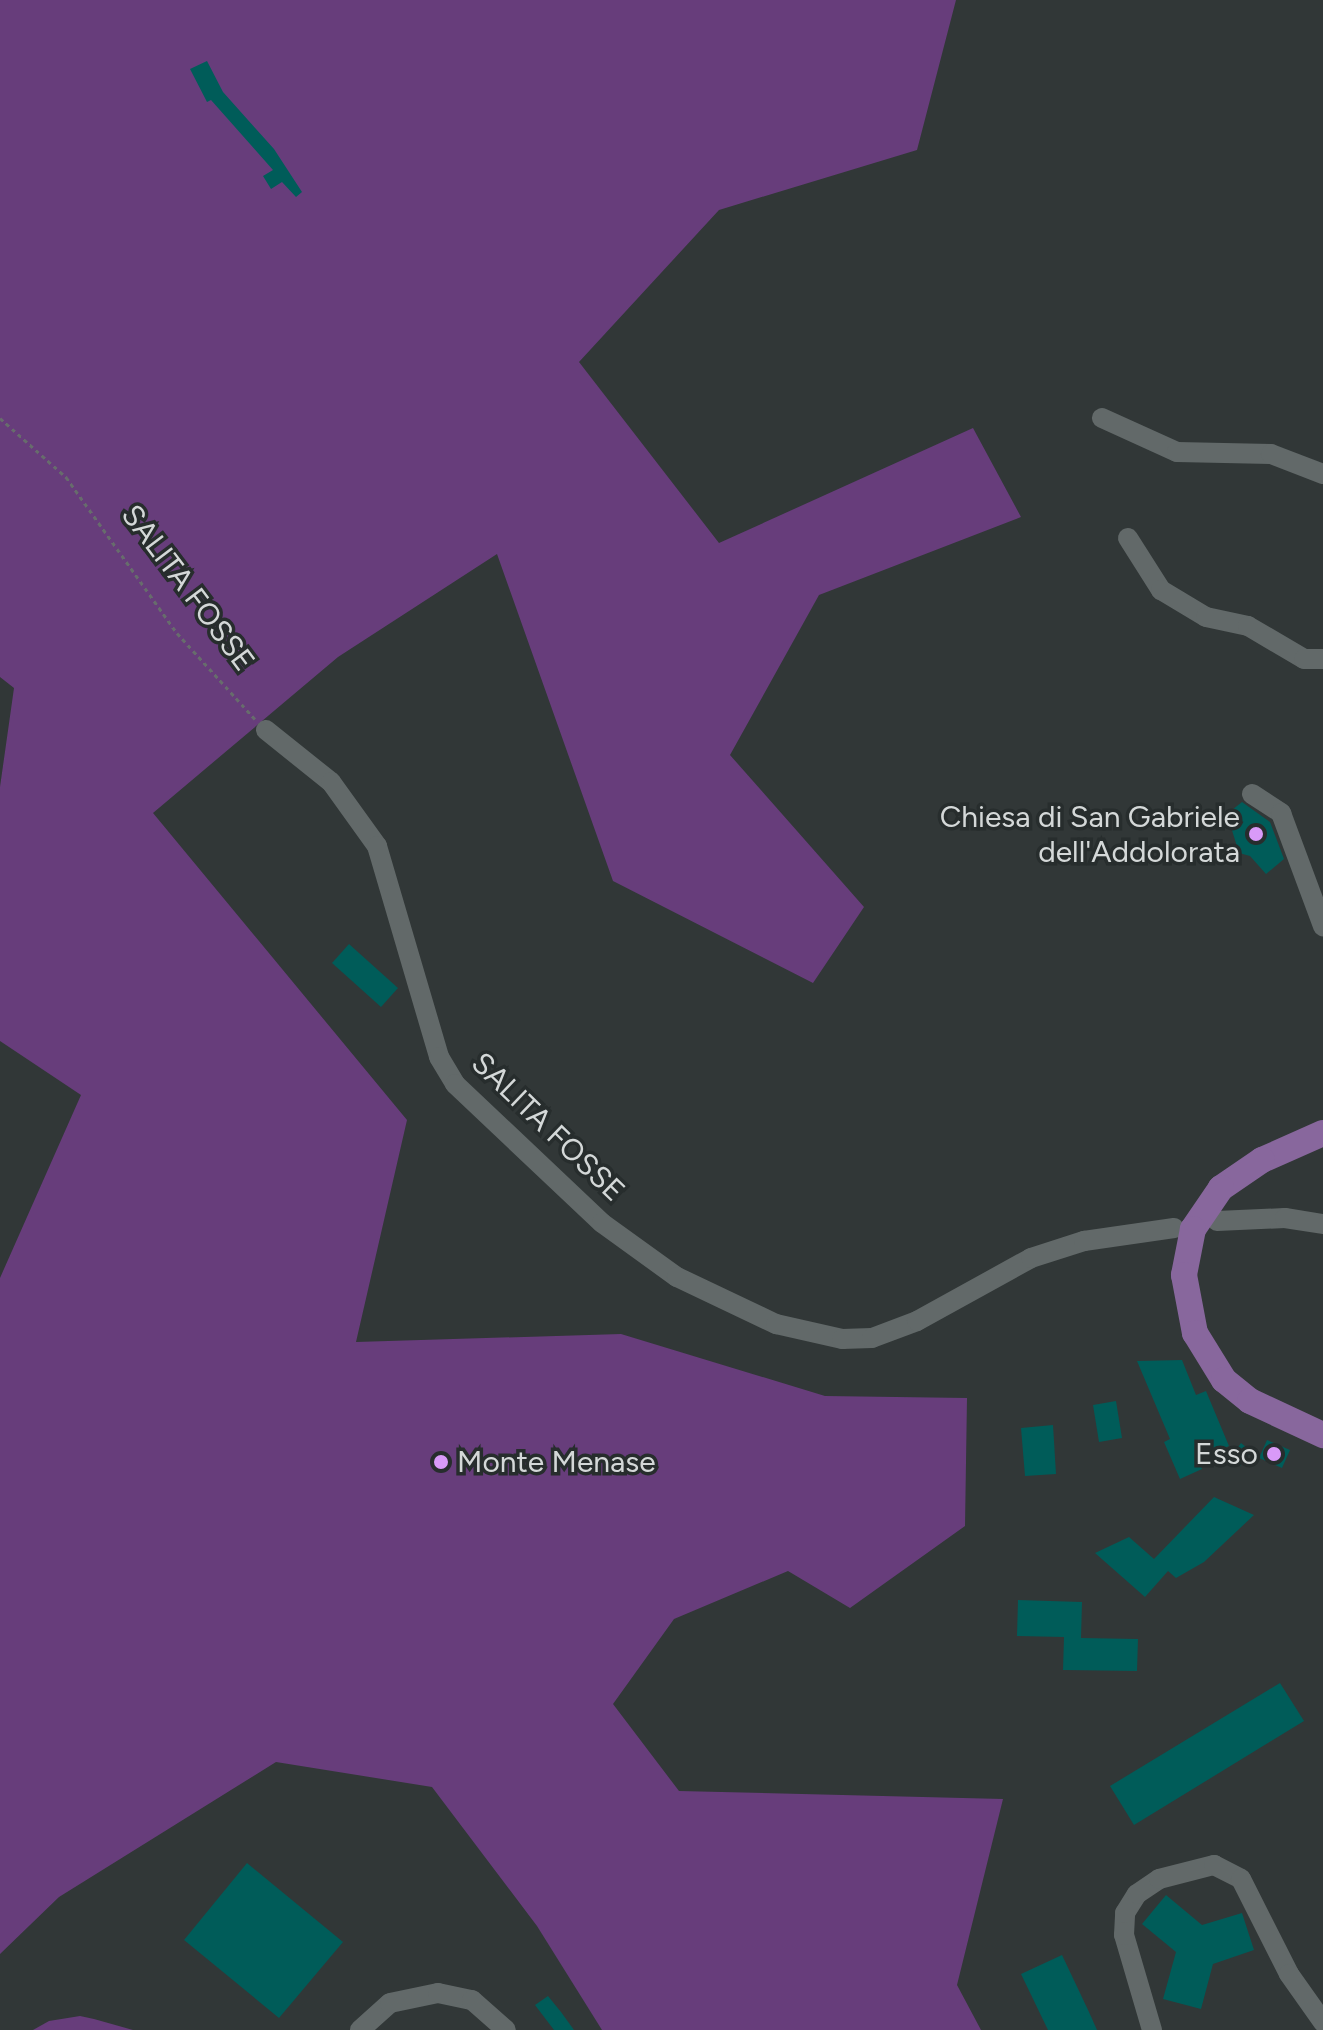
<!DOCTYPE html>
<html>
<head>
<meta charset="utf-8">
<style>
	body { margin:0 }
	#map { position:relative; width:1323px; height:2030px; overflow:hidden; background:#313737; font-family:Figtree,sans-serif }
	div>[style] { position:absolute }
	.green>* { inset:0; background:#673d7b }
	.building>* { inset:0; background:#005c59 }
	.path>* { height:3px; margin-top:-1.5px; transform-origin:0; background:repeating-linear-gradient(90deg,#676c6c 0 4px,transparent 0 8px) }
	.minor>* { height:20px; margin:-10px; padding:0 10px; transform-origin:10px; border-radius:10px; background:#626969 }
	.major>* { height:26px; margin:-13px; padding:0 13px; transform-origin:13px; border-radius:13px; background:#88679d }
	.dots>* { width:22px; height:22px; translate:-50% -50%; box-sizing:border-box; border:4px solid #272d2d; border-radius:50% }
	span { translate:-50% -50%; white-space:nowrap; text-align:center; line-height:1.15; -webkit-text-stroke:7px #272d2d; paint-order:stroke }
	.street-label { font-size:30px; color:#d4d8d8 }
	.poi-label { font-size:30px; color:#d4d8d8 }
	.right { translate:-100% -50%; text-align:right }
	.left { translate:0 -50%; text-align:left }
</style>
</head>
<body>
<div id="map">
	<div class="green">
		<div style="clip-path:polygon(0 0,956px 0,917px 150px,719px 210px,579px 362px,719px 543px,973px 428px,1021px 517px,819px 595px,730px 755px,864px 907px,813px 983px,613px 881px,497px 554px,338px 657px,153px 813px,407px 1120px,356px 1342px,621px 1334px,825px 1396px,967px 1398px,965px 1526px,850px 1608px,788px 1571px,674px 1619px,613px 1704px,679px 1791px,1003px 1799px,957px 1985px,981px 2030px,602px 2030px,537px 1926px,432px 1787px,276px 1762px,59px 1897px,0 1954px,0 1278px,81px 1095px,0 1041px,0 787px,14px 688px,0 677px)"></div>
		<div style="clip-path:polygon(80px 2016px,94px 2019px,133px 2030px,33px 2030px,49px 2021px)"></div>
	</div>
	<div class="building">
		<div style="clip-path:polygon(207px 61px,223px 92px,274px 149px,302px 192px,296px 197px,282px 182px,271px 189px,263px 176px,273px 170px,211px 100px,207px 102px,190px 69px)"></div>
		<div style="clip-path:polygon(1242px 802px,1270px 822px,1284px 859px,1266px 874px,1250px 856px,1239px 853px,1227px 814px)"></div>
		<div style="clip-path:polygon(349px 944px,398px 988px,381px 1007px,332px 963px)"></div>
		<div style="clip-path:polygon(1182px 1360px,1196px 1395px,1206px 1391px,1229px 1446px,1198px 1459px,1202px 1469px,1180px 1479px,1164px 1442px,1170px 1439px,1137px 1361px)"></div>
		<div style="clip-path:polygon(1116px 1401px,1122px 1438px,1099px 1442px,1093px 1405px)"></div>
		<div style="clip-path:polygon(1053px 1425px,1056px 1474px,1025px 1476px,1021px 1428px)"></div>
		<div style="clip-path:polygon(1267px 1440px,1290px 1450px,1282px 1468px,1259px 1458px)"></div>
		<div style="clip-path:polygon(1241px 1443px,1251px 1451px,1240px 1466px,1230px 1458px)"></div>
		<div style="clip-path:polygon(1214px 1497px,1254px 1515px,1204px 1562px,1176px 1578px,1168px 1571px,1145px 1597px,1095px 1553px,1129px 1537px,1154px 1559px)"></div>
		<div style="clip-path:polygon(1018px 1600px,1082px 1602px,1081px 1638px,1138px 1639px,1137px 1671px,1063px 1670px,1064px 1637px,1017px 1636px)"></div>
		<div style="clip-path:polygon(1280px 1683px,1304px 1721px,1134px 1825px,1110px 1786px)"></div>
		<div style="clip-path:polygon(247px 1863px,343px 1942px,279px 2018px,184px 1940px)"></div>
		<div style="clip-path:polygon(1166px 1895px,1202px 1925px,1242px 1913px,1254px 1950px,1213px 1964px,1201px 2009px,1163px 1999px,1176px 1952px,1142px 1924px)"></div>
		<div style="clip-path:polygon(1062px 1955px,1089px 2012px,1097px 2030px,1048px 2030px,1021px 1974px)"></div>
		<div style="clip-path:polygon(548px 1996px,561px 2012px,574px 2030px,554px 2030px,535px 2005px)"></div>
	</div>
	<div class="path">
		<div style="left:0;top:418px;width:89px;rotate:41.8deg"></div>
		<div style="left:66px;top:477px;width:191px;rotate:54.6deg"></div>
		<div style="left:177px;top:633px;width:116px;rotate:47.8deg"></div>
	</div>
	<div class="minor">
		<div style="left:1102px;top:418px;width:82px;rotate:24.4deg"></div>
		<div style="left:1177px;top:452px;width:94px;rotate:1.2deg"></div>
		<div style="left:1271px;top:454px;width:56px;rotate:21deg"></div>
		<div style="left:1128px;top:538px;width:62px;rotate:57.6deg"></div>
		<div style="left:1161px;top:590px;width:52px;rotate:31deg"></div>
		<div style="left:1206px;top:617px;width:43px;rotate:12.1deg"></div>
		<div style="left:1248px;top:626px;width:65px;rotate:30.5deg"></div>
		<div style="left:1304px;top:659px;width:19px"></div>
		<div style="left:266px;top:730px;width:83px;rotate:38.7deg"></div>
		<div style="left:331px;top:782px;width:79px;rotate:54.3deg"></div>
		<div style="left:377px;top:846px;width:220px;rotate:73.6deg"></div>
		<div style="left:439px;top:1057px;width:31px;rotate:59deg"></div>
		<div style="left:455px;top:1084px;width:202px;rotate:43.4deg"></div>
		<div style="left:602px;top:1223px;width:92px;rotate:35.8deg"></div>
		<div style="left:677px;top:1277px;width:110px;rotate:25.4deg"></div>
		<div style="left:776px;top:1324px;width:68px;rotate:12.8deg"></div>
		<div style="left:842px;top:1339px;width:30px;rotate:-2deg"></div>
		<div style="left:872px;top:1338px;width:48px;rotate:-20.7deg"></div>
		<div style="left:917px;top:1321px;width:130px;rotate:-28.9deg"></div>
		<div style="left:1031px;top:1258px;width:56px;rotate:-17.8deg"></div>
		<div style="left:1084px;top:1241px;width:91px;rotate:-8.2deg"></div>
		<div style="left:1252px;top:794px;width:35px;rotate:33deg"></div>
		<div style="left:1281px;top:813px;width:121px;rotate:69.6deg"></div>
		<div style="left:1217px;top:1221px;width:68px;rotate:-2.5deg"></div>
		<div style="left:1285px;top:1218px;width:38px;rotate:9deg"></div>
		<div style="left:360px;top:2030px;width:40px;rotate:-42deg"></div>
		<div style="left:390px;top:2003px;width:49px;rotate:-11.8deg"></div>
		<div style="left:438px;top:1993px;width:35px;rotate:12deg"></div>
		<div style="left:472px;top:2000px;width:45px;rotate:41.4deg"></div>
		<div style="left:1152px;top:2030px;width:99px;rotate:-106.4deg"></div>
		<div style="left:1124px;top:1935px;width:22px;rotate:-87deg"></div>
		<div style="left:1125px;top:1913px;width:22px;rotate:-58deg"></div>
		<div style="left:1137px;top:1894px;width:27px;rotate:-34deg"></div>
		<div style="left:1159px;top:1879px;width:57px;rotate:-14.3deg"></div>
		<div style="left:1214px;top:1865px;width:30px;rotate:27deg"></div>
		<div style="left:1241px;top:1879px;width:106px;rotate:63.2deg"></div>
		<div style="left:1289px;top:1974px;width:59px;rotate:54.7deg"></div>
	</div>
	<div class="major">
		<div style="left:1323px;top:1133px;width:67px;rotate:156.1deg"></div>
		<div style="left:1262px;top:1160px;width:50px;rotate:145.7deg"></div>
		<div style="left:1221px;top:1188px;width:50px;rotate:124.3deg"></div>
		<div style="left:1193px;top:1229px;width:47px;rotate:101.1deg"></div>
		<div style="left:1184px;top:1275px;width:59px;rotate:79.3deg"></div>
		<div style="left:1195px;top:1333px;width:55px;rotate:58.3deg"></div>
		<div style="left:1224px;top:1380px;width:33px;rotate:39deg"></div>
		<div style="left:1250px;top:1401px;width:81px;rotate:25deg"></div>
	</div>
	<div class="dots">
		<div style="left:1256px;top:834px;background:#d99af8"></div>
		<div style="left:1274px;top:1454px;background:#d99af8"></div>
		<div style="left:441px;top:1462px;background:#d99af8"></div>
	</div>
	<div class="street-label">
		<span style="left:188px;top:588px;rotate:53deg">SALITA FOSSE</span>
		<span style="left:548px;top:1127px;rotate:44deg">SALITA FOSSE</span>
	</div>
	<div class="poi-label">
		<span class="right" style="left:1240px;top:834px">Chiesa di San Gabriele<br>dell'Addolorata</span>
		<span class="right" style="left:1258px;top:1454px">Esso</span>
		<span class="left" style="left:457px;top:1462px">Monte Menase</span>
	</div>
</div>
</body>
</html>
